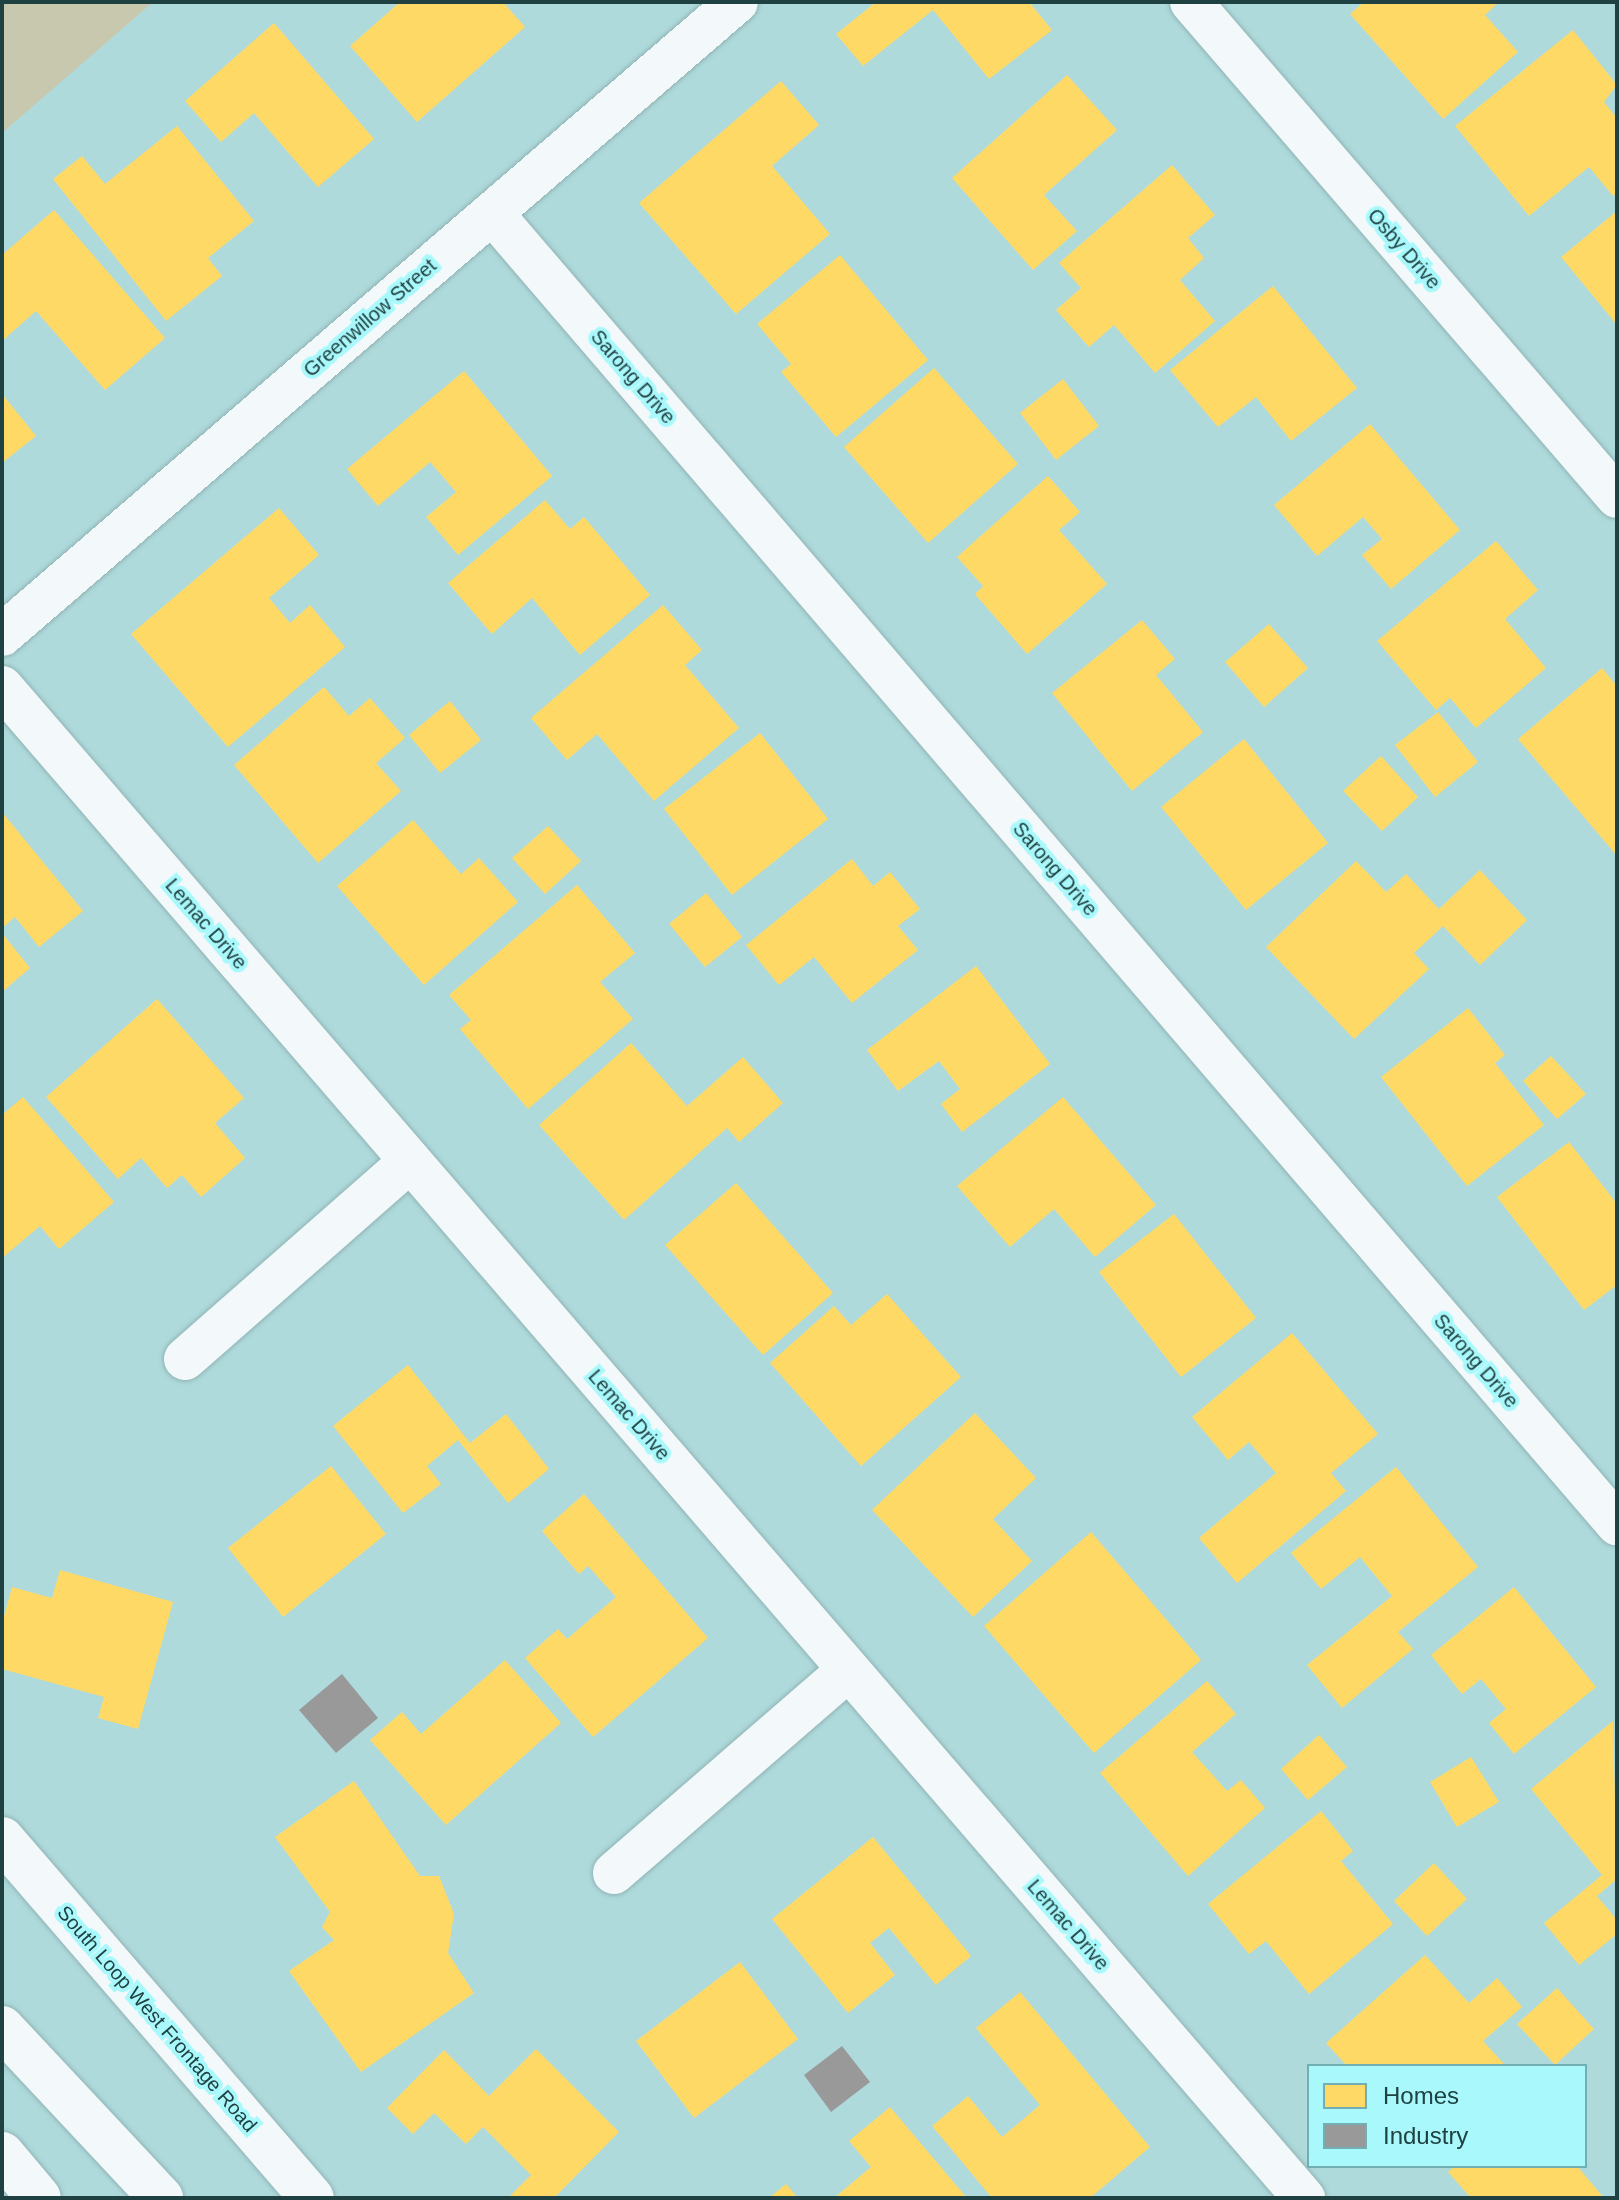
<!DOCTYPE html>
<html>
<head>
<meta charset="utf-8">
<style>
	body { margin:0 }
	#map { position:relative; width:1619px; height:2200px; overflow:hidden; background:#afdadc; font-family:Helvetica,sans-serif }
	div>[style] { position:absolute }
	.green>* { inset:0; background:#c7c8ad }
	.homes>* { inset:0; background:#ffd966 }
	.industry>* { inset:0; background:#999 }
	.roads { filter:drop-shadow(0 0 2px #91b4b5) drop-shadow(0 0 2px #91b4b5) }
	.street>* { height:42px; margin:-21px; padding:0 21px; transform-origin:21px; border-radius:21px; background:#f3f9fa }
	.secondary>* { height:44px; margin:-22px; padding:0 22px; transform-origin:22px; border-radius:22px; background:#f3f9fa }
	.highway>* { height:44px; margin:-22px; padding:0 22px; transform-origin:22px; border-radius:22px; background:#f3f9fa }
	span { translate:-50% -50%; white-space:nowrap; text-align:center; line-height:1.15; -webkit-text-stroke:8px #a9f9fc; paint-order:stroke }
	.street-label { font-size:20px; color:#204142 }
	.frame { position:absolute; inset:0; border:4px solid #204142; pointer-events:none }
	.legend { position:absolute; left:1307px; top:2064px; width:280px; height:104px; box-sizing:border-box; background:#a9f9fc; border:2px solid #72afb2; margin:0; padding:10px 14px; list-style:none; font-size:24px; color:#204142 }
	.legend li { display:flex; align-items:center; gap:16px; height:40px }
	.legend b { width:40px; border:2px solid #72afb2 }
</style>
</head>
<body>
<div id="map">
	<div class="green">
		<div style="clip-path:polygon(2px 2px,153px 2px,2px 133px)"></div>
	</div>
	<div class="homes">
		<div style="clip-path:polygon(400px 2px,503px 2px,525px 27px,417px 122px,350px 46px)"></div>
		<div style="clip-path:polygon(876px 2px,1029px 2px,1052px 30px,989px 79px,933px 10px,863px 66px,836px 34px)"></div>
		<div style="clip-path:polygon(1364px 2px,1499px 2px,1485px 15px,1518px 52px,1443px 119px,1350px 14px)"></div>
		<div style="clip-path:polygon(274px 23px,374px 139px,318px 187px,254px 113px,221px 142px,185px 101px)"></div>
		<div style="clip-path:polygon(1573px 30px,1617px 85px,1604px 102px,1617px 118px,1617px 193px,1613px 196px,1589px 167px,1529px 216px,1455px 126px)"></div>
		<div style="clip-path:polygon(1067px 75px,1117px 130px,1044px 195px,1077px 231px,1033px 270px,952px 178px)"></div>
		<div style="clip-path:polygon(781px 81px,819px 125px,772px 166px,830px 234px,736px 314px,639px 203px)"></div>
		<div style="clip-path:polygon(177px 126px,254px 221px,208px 258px,222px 276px,166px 321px,53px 179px,82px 156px,105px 184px)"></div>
		<div style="clip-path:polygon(1172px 165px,1215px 215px,1188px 238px,1204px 258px,1180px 280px,1215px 321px,1155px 373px,1114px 325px,1089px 347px,1056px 310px,1081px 288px,1059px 263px)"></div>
		<div style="clip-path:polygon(54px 210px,165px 338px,105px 390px,36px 311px,2px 341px,2px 255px)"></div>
		<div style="clip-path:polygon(1617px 211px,1617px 325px,1561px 257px)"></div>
		<div style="clip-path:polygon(840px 255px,928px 360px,836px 437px,781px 372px,791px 364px,757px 324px)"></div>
		<div style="clip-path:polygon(1273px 286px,1357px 388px,1291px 441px,1256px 397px,1218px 427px,1170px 370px)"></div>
		<div style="clip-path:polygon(934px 368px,1018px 464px,928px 543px,844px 447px)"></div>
		<div style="clip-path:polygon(464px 371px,552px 476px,458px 555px,426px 517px,456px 492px,430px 462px,378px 506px,347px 469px)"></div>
		<div style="clip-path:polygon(1063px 379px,1099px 426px,1056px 460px,1020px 413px)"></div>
		<div style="clip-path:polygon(2px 394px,36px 436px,2px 463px)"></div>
		<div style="clip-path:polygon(1370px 424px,1460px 530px,1391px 589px,1362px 555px,1382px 539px,1363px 517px,1317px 556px,1274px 505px)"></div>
		<div style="clip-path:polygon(1048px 476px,1080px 512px,1059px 530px,1107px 584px,1027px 654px,975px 594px,983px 586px,957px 557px)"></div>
		<div style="clip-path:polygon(545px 500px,570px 529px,584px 517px,650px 595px,580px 655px,532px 598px,492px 634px,448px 583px)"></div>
		<div style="clip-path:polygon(279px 508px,319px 555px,269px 598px,290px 623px,310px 605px,345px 647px,228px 747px,131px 634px)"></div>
		<div style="clip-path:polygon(1496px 541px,1538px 590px,1505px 619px,1546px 668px,1476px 728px,1450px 698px,1436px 710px,1377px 641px)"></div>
		<div style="clip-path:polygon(663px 605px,702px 650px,685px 665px,739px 728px,654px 801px,597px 734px,567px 760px,531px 718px)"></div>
		<div style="clip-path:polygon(1142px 620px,1175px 659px,1156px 675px,1203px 732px,1132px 791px,1052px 693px)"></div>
		<div style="clip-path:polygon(1269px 624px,1308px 668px,1264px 707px,1225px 662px)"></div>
		<div style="clip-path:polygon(1602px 668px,1617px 686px,1617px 856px,1518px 739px)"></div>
		<div style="clip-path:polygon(324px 687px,349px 716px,370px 698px,405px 738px,376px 763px,401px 791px,318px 863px,234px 765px)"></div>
		<div style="clip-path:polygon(450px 701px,481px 740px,440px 773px,409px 735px)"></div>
		<div style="clip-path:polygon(1438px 712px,1478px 762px,1435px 797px,1395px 745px)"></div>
		<div style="clip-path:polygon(760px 733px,828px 819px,732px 895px,664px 809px)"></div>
		<div style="clip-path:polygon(1244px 739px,1328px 843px,1246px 910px,1161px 807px)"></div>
		<div style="clip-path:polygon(1381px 756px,1418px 797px,1382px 831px,1343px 791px)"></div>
		<div style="clip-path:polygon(2px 812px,83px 911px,39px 947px,15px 917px,2px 928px)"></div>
		<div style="clip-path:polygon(413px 820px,461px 874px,479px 858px,518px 902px,424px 985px,337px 886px)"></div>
		<div style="clip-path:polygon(548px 826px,581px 861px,545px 894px,512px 858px)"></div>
		<div style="clip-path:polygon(852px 859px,873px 886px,890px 872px,920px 909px,898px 926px,918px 950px,852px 1003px,814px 957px,779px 985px,746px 945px)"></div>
		<div style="clip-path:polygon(1356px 861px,1386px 892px,1406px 874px,1439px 909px,1480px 870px,1527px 920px,1480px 965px,1443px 926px,1414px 953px,1429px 969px,1354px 1039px,1266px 947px)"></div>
		<div style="clip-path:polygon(577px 885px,635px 953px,600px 982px,633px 1019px,528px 1109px,460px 1029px,471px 1020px,449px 995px)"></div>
		<div style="clip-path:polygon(706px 893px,742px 937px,705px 967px,669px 924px)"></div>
		<div style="clip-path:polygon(2px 933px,30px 968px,2px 992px)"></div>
		<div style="clip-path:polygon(976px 966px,1050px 1064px,962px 1132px,941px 1104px,960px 1089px,939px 1061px,898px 1091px,867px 1050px)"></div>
		<div style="clip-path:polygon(157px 999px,244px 1098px,215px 1123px,245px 1158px,201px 1197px,182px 1175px,167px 1188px,141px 1158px,118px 1179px,46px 1097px)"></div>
		<div style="clip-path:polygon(1468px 1008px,1505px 1055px,1495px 1063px,1544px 1125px,1467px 1186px,1381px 1077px)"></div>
		<div style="clip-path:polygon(631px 1043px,687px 1106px,743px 1057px,783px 1103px,739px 1142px,727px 1128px,624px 1220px,539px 1125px)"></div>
		<div style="clip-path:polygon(1551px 1056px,1586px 1094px,1557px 1119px,1523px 1081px)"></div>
		<div style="clip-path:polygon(23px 1097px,114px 1202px,59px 1249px,40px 1226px,2px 1258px,2px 1115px)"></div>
		<div style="clip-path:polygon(1063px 1097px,1156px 1205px,1095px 1257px,1054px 1209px,1010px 1247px,957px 1186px)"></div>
		<div style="clip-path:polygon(1569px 1142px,1617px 1204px,1617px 1285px,1584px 1310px,1497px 1197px)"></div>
		<div style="clip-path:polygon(736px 1183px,833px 1293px,763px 1355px,665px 1245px)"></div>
		<div style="clip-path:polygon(1174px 1214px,1256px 1318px,1181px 1377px,1099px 1272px)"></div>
		<div style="clip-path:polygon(887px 1294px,961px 1377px,861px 1466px,770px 1363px,834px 1306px,851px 1325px)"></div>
		<div style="clip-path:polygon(1292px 1333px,1378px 1434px,1331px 1473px,1346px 1491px,1237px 1583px,1199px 1538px,1276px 1473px,1249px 1442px,1228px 1460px,1192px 1417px)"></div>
		<div style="clip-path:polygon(408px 1365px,470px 1443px,506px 1414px,549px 1469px,508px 1503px,458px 1440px,427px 1466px,441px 1484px,403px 1513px,333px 1426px)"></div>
		<div style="clip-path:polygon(975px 1413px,1036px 1478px,993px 1519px,1032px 1561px,973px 1617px,872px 1510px)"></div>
		<div style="clip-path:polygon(331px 1466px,386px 1534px,283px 1617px,228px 1548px)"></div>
		<div style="clip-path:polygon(1396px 1467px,1478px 1567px,1398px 1632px,1413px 1649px,1342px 1708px,1307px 1665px,1392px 1596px,1360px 1557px,1321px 1589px,1291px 1553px)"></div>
		<div style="clip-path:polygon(584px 1494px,708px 1638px,593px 1737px,525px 1658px,558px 1629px,567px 1639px,616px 1597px,588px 1566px,579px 1574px,542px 1531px)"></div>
		<div style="clip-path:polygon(1091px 1532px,1201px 1660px,1094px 1753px,984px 1626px)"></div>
		<div style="clip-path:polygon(60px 1570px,173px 1602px,138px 1729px,98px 1718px,104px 1697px,2px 1669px,2px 1623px,12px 1587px,52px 1598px)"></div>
		<div style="clip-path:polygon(1514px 1587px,1596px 1687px,1514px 1754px,1489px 1723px,1506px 1709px,1481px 1679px,1462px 1694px,1431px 1655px)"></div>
		<div style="clip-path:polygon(505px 1660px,561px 1723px,446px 1825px,370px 1740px,402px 1712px,421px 1734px)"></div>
		<div style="clip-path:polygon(1207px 1681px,1236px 1714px,1192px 1752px,1227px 1791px,1241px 1780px,1265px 1808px,1188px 1876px,1100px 1773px)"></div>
		<div style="clip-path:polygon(1613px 1721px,1617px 1879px,1597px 1896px,1617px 1920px,1617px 1934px,1579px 1965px,1544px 1923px,1602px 1875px,1531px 1789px)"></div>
		<div style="clip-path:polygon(1319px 1735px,1347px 1767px,1308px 1800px,1281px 1769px)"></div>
		<div style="clip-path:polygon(1471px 1757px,1499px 1802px,1457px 1827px,1430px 1782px)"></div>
		<div style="clip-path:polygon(354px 1781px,420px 1876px,439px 1876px,454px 1914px,448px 1953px,474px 1993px,361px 2072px,289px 1971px,334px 1940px,322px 1927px,330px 1912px,275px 1837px)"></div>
		<div style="clip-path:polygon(1321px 1811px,1353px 1851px,1341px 1861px,1393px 1924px,1309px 1994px,1266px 1941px,1249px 1954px,1208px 1904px)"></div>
		<div style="clip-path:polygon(873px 1837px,971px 1956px,936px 1985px,889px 1928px,870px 1943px,895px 1975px,848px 2013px,772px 1919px)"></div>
		<div style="clip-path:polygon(1434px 1863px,1467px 1899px,1427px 1936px,1394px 1901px)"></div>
		<div style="clip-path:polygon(1425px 1955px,1469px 2003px,1497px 1978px,1522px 2007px,1483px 2041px,1504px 2064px,1347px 2066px,1326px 2043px)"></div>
		<div style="clip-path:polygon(740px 1962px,798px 2039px,694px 2118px,636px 2041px)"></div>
		<div style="clip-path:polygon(1557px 1988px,1594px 2029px,1555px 2065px,1517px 2024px)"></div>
		<div style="clip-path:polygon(1020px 1992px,1150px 2147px,1090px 2198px,992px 2198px,932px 2126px,968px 2096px,1002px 2137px,1040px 2105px,976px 2028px)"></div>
		<div style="clip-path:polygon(536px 2049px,619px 2132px,554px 2198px,508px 2198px,531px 2175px,483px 2127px,466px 2144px,434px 2113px,413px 2134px,387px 2108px,444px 2050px,489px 2096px)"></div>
		<div style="clip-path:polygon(890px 2107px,967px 2198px,834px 2198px,871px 2167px,849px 2141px)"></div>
		<div style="clip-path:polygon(1455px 2166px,1577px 2166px,1604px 2198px,1471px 2198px,1448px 2172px)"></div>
		<div style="clip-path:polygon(786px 2184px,798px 2198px,769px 2198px)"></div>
	</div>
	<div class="industry">
		<div style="clip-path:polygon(342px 1674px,378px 1718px,336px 1753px,299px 1710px)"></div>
		<div style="clip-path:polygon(842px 2046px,870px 2082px,831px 2112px,804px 2075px)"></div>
	</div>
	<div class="roads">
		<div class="street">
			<div style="left:1191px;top:2px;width:653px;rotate:49.28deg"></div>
			<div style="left:492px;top:213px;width:1728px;rotate:49.37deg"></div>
			<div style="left:2px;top:635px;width:970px;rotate:-40.74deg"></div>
			<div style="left:2px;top:687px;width:1995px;rotate:49.25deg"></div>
			<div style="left:185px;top:1359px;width:300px;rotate:-41.3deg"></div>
			<div style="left:614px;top:1873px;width:310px;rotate:-40.9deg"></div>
		</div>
		<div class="secondary">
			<div style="left:2px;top:1839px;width:474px;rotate:49.2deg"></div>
		</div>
		<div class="highway">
			<div style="left:2px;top:2028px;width:233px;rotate:46.9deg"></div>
			<div style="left:2px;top:2154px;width:57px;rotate:49.9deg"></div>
		</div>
	</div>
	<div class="street-label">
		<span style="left:1404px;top:249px;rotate:49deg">Osby Drive</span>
		<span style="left:370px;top:318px;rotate:-41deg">Greenwillow Street</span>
		<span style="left:633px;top:377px;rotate:49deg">Sarong Drive</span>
		<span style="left:1055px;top:869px;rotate:49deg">Sarong Drive</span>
		<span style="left:206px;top:924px;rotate:49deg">Lemac Drive</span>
		<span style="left:1476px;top:1361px;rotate:49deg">Sarong Drive</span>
		<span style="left:629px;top:1415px;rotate:49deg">Lemac Drive</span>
		<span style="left:1068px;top:1925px;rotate:49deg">Lemac Drive</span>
		<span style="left:157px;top:2019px;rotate:49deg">South Loop West Frontage Road</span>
	</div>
	<div class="frame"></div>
	<ul class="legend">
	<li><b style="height:22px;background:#ffd966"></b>Homes</li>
	<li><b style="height:22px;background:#999"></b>Industry</li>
	</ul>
</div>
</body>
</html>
